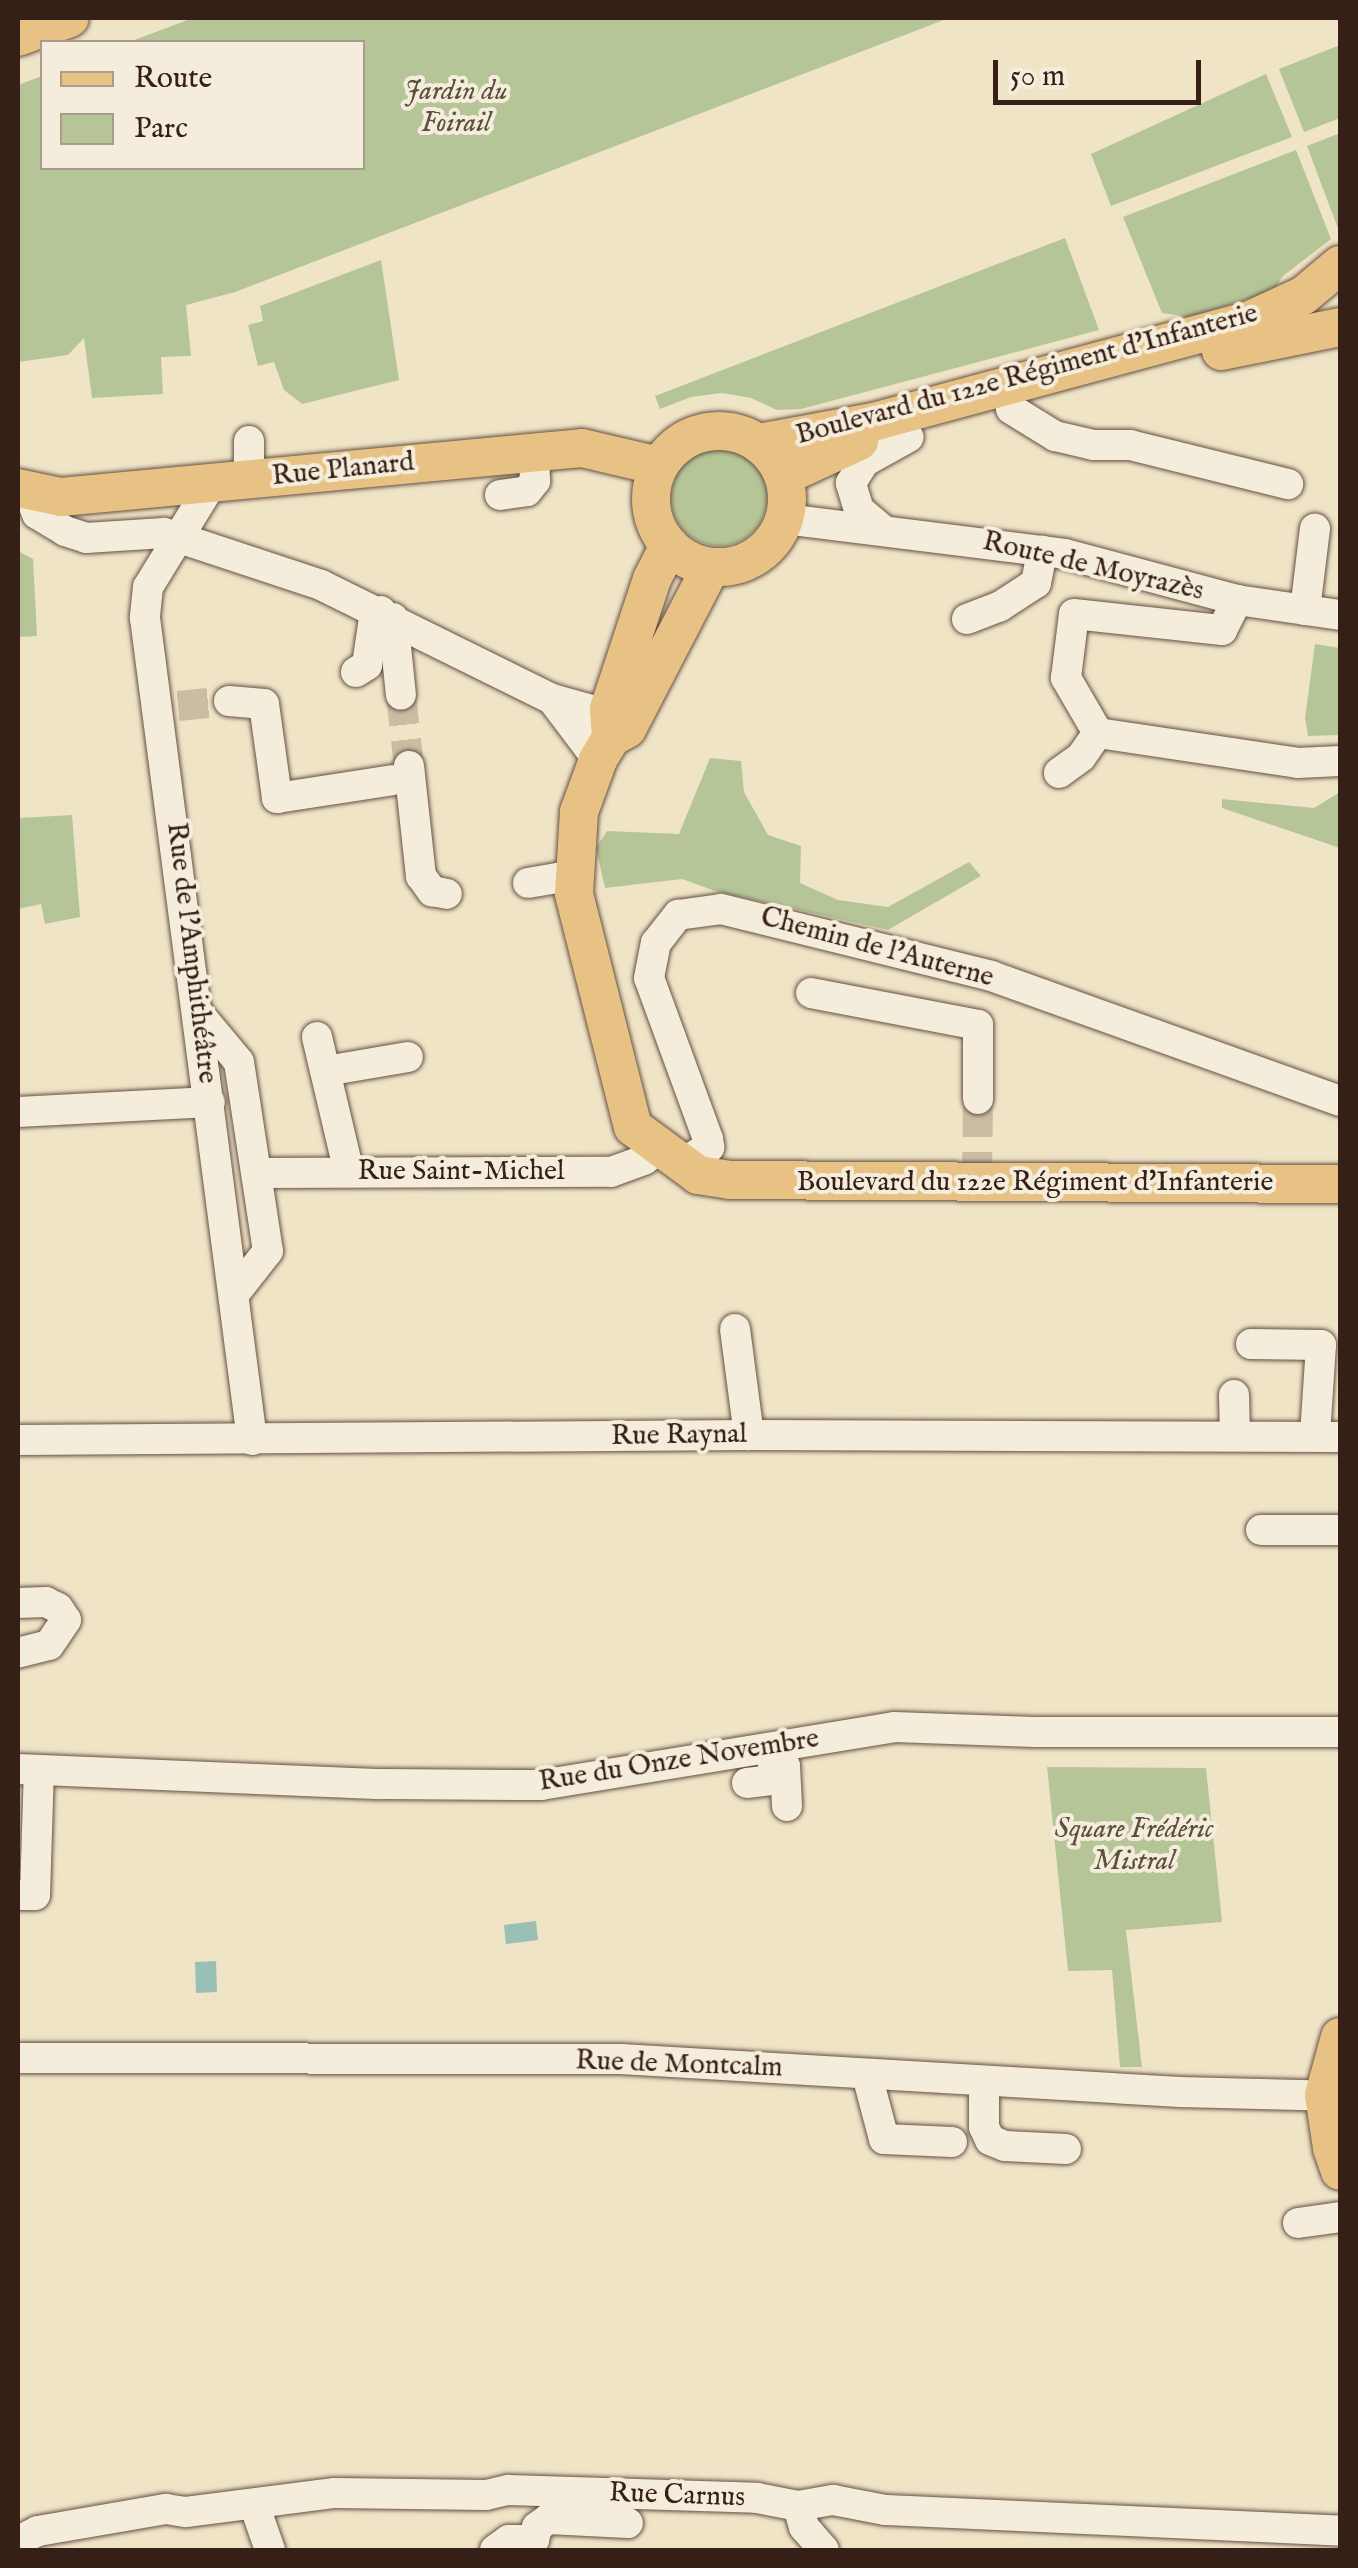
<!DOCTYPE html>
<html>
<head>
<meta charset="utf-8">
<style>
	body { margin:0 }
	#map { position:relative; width:1358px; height:2568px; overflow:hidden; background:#f0e4c7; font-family:"IM FELL English",serif }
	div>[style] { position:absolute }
	.green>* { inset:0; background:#b6c598 }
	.round { border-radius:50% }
	.water>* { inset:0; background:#9abfb4 }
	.minor-tunnel>* { height:30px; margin-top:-15px; transform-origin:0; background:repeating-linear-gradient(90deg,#cbbda4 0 30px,transparent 0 45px) }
	.roads { filter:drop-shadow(0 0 2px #645043) drop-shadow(0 0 2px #645043) }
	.minor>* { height:30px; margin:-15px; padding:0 15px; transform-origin:15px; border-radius:15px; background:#f5eddb }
	.major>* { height:38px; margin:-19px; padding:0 19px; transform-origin:19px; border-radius:19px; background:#e8c284 }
	.major>.ring { margin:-19px; padding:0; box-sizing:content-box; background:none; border:38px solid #e8c284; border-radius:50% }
	span { translate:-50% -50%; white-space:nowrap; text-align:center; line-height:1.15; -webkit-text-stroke:8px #f5eddb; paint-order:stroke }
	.park-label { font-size:28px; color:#5c513e; font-style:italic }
	.street-label { font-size:28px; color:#361f17 }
	.frame { position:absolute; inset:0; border:20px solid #361f17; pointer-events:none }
	.legend { position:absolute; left:40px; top:40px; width:325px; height:130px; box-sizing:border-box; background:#f5eddb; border:2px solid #a99b8d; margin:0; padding:12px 18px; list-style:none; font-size:30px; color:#361f17 }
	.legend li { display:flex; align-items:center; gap:20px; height:50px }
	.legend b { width:50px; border:2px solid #a99b8d }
	.scale { position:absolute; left:993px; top:60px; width:208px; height:45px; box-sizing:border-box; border:5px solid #361f17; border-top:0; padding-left:12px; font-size:30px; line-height:35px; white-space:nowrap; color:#361f17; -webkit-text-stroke:8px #f5eddb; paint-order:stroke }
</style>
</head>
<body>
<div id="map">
	<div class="green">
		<div style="clip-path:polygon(193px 18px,949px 18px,235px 292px,186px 305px,191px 356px,161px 357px,163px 394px,92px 398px,84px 338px,68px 355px,18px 362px,18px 85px,42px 76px,42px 168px,362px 168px,362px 42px,129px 42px)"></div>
		<div style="clip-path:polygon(1340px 45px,1340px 118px,1304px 132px,1279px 69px)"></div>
		<div style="clip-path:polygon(1266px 74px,1292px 137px,1111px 206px,1091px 154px)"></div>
		<div style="clip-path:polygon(1340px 133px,1340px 234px,1307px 146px)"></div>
		<div style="clip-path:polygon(1296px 150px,1331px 239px,1283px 276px,1273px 291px,1190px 317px,1162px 313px,1123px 217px)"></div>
		<div style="clip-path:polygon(1065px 238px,1099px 330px,801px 409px,777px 410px,751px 398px,722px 393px,691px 397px,660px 409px,655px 396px)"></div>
		<div style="clip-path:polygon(381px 260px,399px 380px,302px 404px,284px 390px,274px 362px,258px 366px,248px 325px,263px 321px,260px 306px)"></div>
		<div class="round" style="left:671px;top:450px;width:96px;height:96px"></div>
		<div style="clip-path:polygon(18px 551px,33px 559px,37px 636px,18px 637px)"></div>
		<div style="clip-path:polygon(1315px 644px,1340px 648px,1340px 735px,1308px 736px,1305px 718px)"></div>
		<div style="clip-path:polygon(710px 758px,741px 761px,744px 792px,768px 835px,801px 846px,800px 883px,838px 900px,888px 907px,969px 862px,981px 876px,888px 930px,715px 891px,682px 879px,605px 888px,596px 848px,607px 831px,679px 834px)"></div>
		<div style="clip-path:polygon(18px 766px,19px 818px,72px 815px,80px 917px,45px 924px,41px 904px,18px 909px)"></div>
		<div style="clip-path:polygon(1340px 792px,1340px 848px,1222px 808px,1222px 799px,1314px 808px)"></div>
		<div style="clip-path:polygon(1047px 1767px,1206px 1768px,1222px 1922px,1126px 1930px,1142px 2067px,1120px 2067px,1112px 1970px,1068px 1971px)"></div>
	</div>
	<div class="water">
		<div style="clip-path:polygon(536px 1921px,538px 1940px,506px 1944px,504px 1925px)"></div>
		<div style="clip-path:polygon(216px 1961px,217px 1992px,196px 1993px,195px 1962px)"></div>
	</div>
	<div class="minor-tunnel">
		<div style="left:401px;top:695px;width:71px;rotate:83.6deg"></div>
		<div style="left:178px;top:706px;width:51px;rotate:-5.6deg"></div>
		<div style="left:977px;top:1182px;width:83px;rotate:-89.3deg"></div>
	</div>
	<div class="roads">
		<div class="minor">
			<div style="left:1011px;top:409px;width:52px;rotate:31.5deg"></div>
			<div style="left:1055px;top:436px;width:39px;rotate:13deg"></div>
			<div style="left:1093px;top:445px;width:37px"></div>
			<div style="left:1130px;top:445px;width:163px;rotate:13.9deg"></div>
			<div style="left:249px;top:480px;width:39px;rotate:-90deg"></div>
			<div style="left:212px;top:483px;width:122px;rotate:121.6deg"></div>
			<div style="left:148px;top:587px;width:31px;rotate:96deg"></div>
			<div style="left:145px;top:618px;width:829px;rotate:82.58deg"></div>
			<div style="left:27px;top:490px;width:26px;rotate:67deg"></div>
			<div style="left:37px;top:514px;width:33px;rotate:31deg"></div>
			<div style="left:65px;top:531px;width:22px;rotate:18deg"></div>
			<div style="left:86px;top:538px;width:78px;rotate:-3.7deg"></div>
			<div style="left:164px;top:533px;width:165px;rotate:18.3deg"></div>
			<div style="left:321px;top:585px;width:258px;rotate:26.3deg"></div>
			<div style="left:552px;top:699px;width:41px;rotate:15.4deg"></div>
			<div style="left:592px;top:710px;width:34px;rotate:56deg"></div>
			<div style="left:500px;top:495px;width:27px;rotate:-8deg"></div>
			<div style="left:527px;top:491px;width:13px;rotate:-51deg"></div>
			<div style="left:535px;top:481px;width:31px;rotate:-92deg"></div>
			<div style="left:785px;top:519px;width:282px;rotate:7.1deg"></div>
			<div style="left:1065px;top:554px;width:178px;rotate:15deg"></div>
			<div style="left:1237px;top:600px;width:104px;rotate:8.3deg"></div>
			<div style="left:883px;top:530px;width:31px;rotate:-140deg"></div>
			<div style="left:859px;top:510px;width:28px;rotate:-107deg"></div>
			<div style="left:851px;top:483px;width:25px;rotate:-58deg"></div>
			<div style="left:864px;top:462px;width:51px;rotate:-29.1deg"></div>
			<div style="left:1305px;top:610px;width:82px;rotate:-83deg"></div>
			<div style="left:393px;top:618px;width:77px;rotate:84.1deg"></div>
			<div style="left:967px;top:619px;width:34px;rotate:-21deg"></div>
			<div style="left:999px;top:607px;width:44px;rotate:-33deg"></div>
			<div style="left:1036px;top:583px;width:33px;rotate:-79deg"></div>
			<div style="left:356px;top:672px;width:13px;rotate:-32deg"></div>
			<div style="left:367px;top:665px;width:40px;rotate:-81.5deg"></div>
			<div style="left:373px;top:625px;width:16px;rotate:-60deg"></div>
			<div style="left:552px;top:699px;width:76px;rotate:53deg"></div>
			<div style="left:229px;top:701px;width:35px;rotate:5deg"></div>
			<div style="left:264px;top:704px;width:95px;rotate:82.1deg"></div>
			<div style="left:277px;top:798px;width:117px;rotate:-8.8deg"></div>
			<div style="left:1098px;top:733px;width:64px;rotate:-120.2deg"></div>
			<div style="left:1066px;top:678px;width:64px;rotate:-82.9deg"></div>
			<div style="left:1074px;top:614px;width:149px;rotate:6.2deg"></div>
			<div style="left:1222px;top:630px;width:34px;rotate:-63deg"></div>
			<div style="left:1098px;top:733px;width:202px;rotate:8.5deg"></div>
			<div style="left:1298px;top:763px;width:42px;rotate:-2.7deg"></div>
			<div style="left:409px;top:766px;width:111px;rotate:83.8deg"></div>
			<div style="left:421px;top:876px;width:19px;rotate:54deg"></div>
			<div style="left:432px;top:891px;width:15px;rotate:11deg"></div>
			<div style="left:1059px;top:773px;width:27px;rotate:-36deg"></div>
			<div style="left:1081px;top:757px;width:29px;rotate:-55deg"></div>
			<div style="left:528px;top:883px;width:48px;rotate:-9.7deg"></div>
			<div style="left:811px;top:993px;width:170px;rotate:10.8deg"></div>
			<div style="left:978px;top:1025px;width:74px;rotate:90deg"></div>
			<div style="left:199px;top:1014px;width:62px;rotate:50.2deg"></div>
			<div style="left:239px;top:1062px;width:191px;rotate:81.3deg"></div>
			<div style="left:268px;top:1251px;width:53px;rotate:128.2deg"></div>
			<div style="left:317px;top:1037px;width:139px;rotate:76.7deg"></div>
			<div style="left:326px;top:1071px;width:83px;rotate:-9.7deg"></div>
			<div style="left:18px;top:1112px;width:192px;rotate:-3deg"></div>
			<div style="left:680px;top:1164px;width:34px;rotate:-30deg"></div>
			<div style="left:709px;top:1147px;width:8px;rotate:-97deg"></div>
			<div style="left:708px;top:1139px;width:171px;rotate:-110.1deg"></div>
			<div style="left:649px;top:978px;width:36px;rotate:-79deg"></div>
			<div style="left:656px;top:943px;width:36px;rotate:-52deg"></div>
			<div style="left:678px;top:915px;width:43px;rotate:-7.9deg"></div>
			<div style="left:721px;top:909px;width:278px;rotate:13.9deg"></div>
			<div style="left:991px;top:976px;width:371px;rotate:19.7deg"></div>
			<div style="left:258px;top:1173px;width:353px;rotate:-0.2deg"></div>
			<div style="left:611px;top:1172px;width:35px;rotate:-20deg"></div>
			<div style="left:644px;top:1160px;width:18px;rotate:-38deg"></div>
			<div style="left:735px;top:1329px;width:107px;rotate:82.5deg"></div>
			<div style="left:1251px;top:1344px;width:70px;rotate:0.8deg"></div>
			<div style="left:1321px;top:1345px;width:91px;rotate:93.8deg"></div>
			<div style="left:1234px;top:1395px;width:41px;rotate:88.6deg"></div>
			<div style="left:18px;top:1440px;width:731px;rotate:-0.39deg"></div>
			<div style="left:749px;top:1435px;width:591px;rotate:0.19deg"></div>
			<div style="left:1261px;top:1530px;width:79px"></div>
			<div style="left:18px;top:1603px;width:28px;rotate:-2deg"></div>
			<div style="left:46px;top:1602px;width:13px;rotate:27deg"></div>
			<div style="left:58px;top:1608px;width:14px;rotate:56deg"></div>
			<div style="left:66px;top:1620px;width:30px;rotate:124deg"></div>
			<div style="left:49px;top:1645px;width:32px;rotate:166deg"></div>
			<div style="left:776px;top:1747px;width:21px;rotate:65deg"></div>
			<div style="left:785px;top:1766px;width:40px;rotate:87.1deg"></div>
			<div style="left:18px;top:1769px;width:364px;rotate:2.4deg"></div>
			<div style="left:382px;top:1784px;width:159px;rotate:0.4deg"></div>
			<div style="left:541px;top:1785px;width:358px;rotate:-9.3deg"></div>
			<div style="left:894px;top:1727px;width:143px;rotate:2deg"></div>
			<div style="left:1037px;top:1732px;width:303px"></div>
			<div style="left:747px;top:1783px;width:24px;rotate:-7deg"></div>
			<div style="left:771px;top:1780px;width:33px;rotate:-81deg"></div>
			<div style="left:18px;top:1895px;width:17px"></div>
			<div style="left:35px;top:1895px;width:125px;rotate:-88.2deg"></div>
			<div style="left:18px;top:2058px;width:603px;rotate:0.1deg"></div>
			<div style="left:621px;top:2059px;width:560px;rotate:3.38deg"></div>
			<div style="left:1180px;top:2092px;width:160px;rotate:1.4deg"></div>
			<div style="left:867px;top:2075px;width:66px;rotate:75.1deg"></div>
			<div style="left:884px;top:2139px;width:68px;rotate:2.5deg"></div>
			<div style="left:984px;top:2082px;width:45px;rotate:90deg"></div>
			<div style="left:984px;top:2127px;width:14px;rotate:65deg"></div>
			<div style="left:990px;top:2140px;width:16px;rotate:22deg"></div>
			<div style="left:1005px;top:2146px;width:61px;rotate:2.8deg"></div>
			<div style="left:1298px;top:2223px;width:42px;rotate:-8.1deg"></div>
			<div style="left:254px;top:2504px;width:49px;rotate:70.8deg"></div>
			<div style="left:798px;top:2506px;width:22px;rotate:74deg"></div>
			<div style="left:804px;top:2527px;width:30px;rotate:49deg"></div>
			<div style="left:18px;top:2541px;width:22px;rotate:-27deg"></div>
			<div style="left:38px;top:2531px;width:130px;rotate:-9.8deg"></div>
			<div style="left:166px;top:2509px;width:20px;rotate:9deg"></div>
			<div style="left:186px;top:2512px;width:150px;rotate:-7.3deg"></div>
			<div style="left:335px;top:2493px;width:151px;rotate:0.8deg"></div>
			<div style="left:486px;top:2495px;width:23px;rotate:-13deg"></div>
			<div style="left:508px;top:2490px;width:249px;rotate:1.8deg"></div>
			<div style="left:757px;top:2498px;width:42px;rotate:11deg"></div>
			<div style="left:798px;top:2506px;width:36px;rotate:-10deg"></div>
			<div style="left:833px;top:2500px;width:53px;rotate:10.9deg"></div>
			<div style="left:885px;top:2510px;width:455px;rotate:2.6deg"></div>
			<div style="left:495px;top:2550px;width:17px;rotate:-36deg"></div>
			<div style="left:509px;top:2540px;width:25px"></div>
			<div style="left:534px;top:2540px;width:13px;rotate:-77deg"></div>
			<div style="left:537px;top:2527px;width:14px;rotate:-36deg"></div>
			<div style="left:548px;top:2519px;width:80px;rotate:2.9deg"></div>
		</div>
		<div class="major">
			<div style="left:18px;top:37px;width:55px;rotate:-20.1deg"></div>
			<div style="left:1221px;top:351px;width:121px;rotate:-11.4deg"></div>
			<div class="ring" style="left:651px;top:431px;width:98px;height:98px"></div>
			<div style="left:759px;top:443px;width:116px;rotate:-10.4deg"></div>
			<div style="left:873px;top:422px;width:388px;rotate:-15.1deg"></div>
			<div style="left:1248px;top:321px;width:62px;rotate:-24.9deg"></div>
			<div style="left:1304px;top:295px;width:47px;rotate:-39.8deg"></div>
			<div style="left:784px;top:476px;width:83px;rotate:-25deg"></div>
			<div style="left:18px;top:488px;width:44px;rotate:11.8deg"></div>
			<div style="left:61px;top:497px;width:523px;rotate:-5.37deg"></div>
			<div style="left:582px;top:448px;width:79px;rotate:13.2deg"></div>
			<div style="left:711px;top:567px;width:182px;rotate:117.4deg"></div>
			<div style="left:627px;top:729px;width:18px;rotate:151deg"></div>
			<div style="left:611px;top:738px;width:26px;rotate:121deg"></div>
			<div style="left:598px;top:760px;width:55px;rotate:110.1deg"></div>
			<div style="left:579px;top:812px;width:82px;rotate:93.5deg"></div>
			<div style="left:574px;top:894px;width:240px;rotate:75.8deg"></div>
			<div style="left:633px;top:1127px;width:81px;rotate:36.4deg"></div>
			<div style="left:698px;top:1175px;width:31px;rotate:9deg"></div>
			<div style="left:729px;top:1180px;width:611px;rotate:0.38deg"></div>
			<div style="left:611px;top:738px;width:29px;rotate:-94deg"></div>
			<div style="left:609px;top:709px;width:137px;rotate:-71.7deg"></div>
			<div style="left:652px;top:579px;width:38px;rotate:-63deg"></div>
			<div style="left:1340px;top:2037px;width:60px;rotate:105.4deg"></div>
			<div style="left:1324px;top:2095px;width:54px;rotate:81.4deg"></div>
			<div style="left:1332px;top:2148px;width:24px;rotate:71deg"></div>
		</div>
	</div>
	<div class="park-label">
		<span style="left:456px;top:108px">Jardin du<br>Foirail</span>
		<span style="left:1134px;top:1846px">Square Frédéric<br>Mistral</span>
	</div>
	<div class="street-label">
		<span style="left:1027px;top:375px;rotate:-15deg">Boulevard du 122e Régiment d'Infanterie</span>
		<span style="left:343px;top:470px;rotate:-6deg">Rue Planard</span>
		<span style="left:1093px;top:567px;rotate:13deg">Route de Moyrazès</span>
		<span style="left:877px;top:948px;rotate:15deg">Chemin de l'Auterne</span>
		<span style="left:191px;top:953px;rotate:83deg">Rue de l'Amphithéâtre</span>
		<span style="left:461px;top:1172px">Rue Saint-Michel</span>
		<span style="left:1035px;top:1183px">Boulevard du 122e Régiment d'Infanterie</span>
		<span style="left:679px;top:1436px;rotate:-1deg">Rue Raynal</span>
		<span style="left:679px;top:1761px;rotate:-9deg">Rue du Onze Novembre</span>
		<span style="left:679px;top:2065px;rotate:2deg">Rue de Montcalm</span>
		<span style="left:677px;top:2496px;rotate:2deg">Rue Carnus</span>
	</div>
	<div class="frame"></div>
	<ul class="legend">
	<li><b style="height:12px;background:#e8c284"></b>Route</li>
	<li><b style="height:28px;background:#b6c598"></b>Parc</li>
	</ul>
	<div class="scale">50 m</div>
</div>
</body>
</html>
